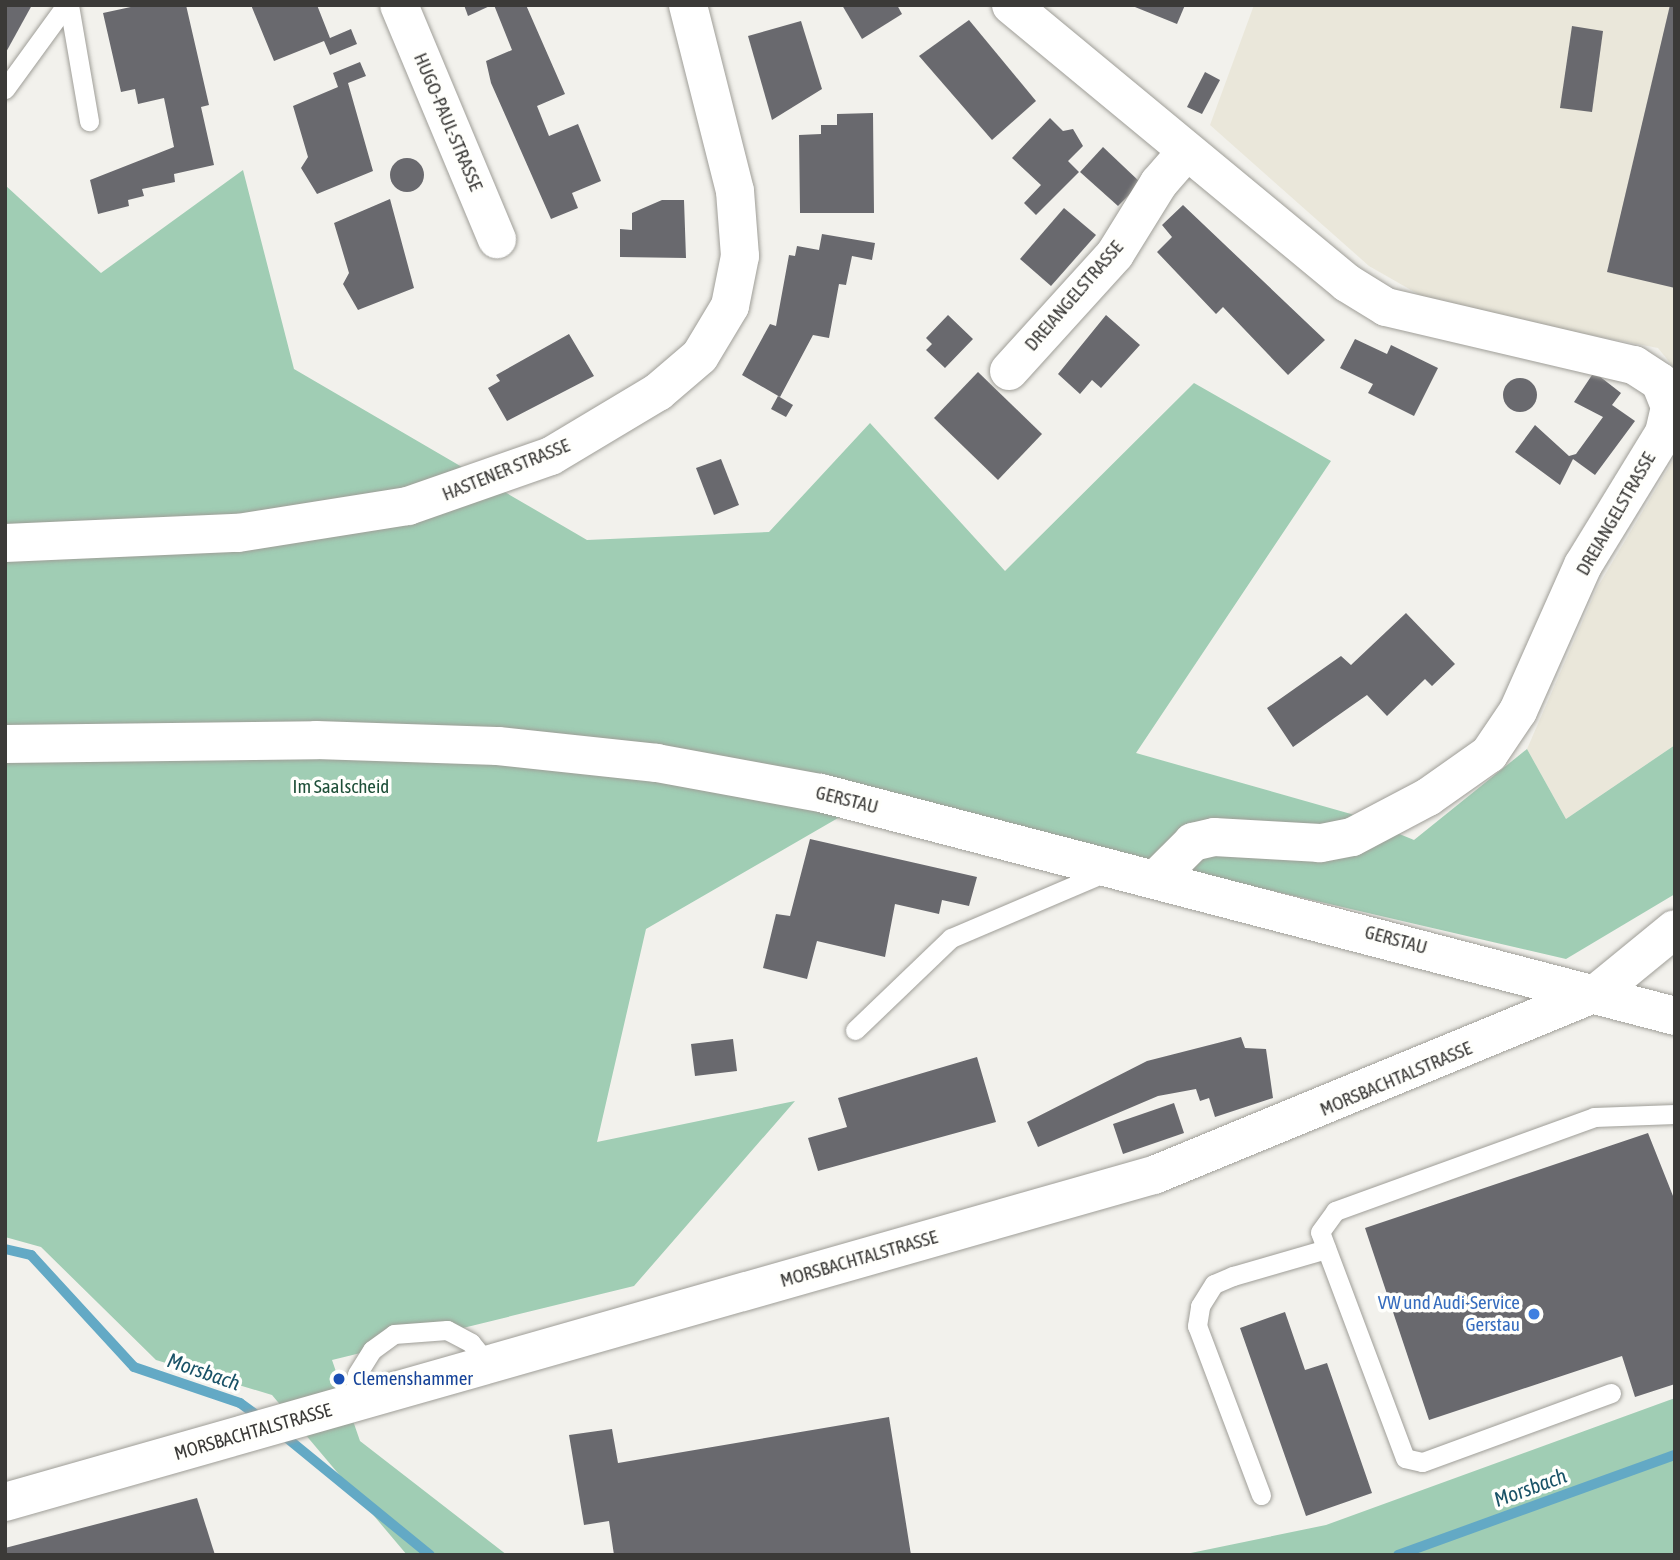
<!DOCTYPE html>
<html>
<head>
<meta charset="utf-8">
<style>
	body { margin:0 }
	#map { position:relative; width:1680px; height:1560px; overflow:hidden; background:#f2f1ec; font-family:"Asap Condensed",sans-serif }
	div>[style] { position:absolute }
	.built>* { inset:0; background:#eae7da }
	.green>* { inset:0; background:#a0cdb4 }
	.stream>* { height:10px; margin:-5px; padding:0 5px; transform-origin:5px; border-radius:5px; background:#63a9c5 }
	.building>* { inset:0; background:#69696e }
	.round { border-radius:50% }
	.roads { filter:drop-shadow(0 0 2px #9f9e98) drop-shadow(0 0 2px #9f9e98) }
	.lane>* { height:19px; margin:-9.5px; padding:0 9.5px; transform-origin:9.5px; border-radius:9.5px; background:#fff }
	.street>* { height:38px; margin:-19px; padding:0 19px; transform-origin:19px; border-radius:19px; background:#fff }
	.secondary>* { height:38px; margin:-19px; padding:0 19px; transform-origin:19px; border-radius:19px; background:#fff }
	.dots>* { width:19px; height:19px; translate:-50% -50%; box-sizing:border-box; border:4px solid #fffffc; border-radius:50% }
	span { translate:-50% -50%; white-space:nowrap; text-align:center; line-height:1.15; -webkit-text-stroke:7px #fffffc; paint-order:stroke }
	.street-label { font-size:19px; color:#3b3a38 }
	.park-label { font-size:19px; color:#1e4f38 }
	.shop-label { font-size:19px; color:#366cbe }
	.right { translate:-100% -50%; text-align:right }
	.transit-label { font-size:19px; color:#164399 }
	.left { translate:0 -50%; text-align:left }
	.water-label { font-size:21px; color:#195267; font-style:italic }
	.frame { position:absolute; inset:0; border:7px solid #3b3a38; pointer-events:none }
</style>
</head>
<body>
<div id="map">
	<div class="built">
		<div style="clip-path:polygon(1254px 5px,1675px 5px,1675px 369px,1658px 348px,1439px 306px,1369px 266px,1210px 125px)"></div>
		<div style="clip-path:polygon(1675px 457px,1675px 745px,1566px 819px,1527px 749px,1597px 588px)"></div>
	</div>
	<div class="green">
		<div style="clip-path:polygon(243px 170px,294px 369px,587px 540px,769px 532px,870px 423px,1005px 571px,1194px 383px,1331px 461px,1136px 753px,1351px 814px,1414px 840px,1527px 749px,1566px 819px,1675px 745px,1675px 894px,1566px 959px,1243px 884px,857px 807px,646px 929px,597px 1142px,795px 1101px,634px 1286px,332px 1360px,360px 1441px,507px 1555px,407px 1555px,272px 1395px,156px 1360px,41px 1247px,5px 1237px,5px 185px,101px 273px)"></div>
		<div style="clip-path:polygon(1675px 1398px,1675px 1555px,1181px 1555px,1326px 1525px)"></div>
	</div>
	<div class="stream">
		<div style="left:5px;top:1249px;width:27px;rotate:13deg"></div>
		<div style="left:31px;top:1255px;width:152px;rotate:47.4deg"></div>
		<div style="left:134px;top:1367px;width:112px;rotate:18.8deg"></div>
		<div style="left:240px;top:1403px;width:29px;rotate:36deg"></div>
		<div style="left:282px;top:1434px;width:191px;rotate:39.3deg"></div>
		<div style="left:1398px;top:1555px;width:294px;rotate:-19.9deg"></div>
	</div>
	<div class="building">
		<div style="clip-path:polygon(5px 5px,32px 5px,5px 54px)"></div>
		<div style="clip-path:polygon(140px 5px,186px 5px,209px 105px,201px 107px,214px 165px,174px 174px,175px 182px,142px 189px,144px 196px,128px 200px,129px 206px,98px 214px,90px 180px,174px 147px,164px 98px,138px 104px,135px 89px,121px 92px,103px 13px)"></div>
		<div style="clip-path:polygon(251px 5px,317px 5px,330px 38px,351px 29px,357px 44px,330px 55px,324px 41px,274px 61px)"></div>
		<div style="clip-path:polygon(464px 5px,492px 5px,468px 16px)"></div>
		<div style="clip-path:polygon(494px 5px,526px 5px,565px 94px,537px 106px,549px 136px,578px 124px,601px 181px,572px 193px,578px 208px,551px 219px,491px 83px,486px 61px,512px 50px)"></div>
		<div style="clip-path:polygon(842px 5px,897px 5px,902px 14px,862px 39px)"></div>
		<div style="clip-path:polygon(1130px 5px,1185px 5px,1177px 24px)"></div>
		<div style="clip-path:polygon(1670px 5px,1675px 5px,1675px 288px,1607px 272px)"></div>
		<div style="clip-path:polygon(969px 20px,1036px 101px,992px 140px,919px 56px)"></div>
		<div style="clip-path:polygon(801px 21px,822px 89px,772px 120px,748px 36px)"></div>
		<div style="clip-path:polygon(1572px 26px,1603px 31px,1592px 112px,1560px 108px)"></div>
		<div style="clip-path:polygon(360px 62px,366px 76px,348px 83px,373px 171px,317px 194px,301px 168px,308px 157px,293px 106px,338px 87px,333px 73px)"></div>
		<div style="clip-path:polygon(1205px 72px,1220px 80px,1202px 114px,1187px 107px)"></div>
		<div style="clip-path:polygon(873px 113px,874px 213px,800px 213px,799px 135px,821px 134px,821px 125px,837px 125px,837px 114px)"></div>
		<div style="clip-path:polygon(1050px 118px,1063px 131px,1073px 129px,1083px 146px,1068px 161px,1079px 172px,1036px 215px,1024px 203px,1041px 185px,1012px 158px)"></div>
		<div style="clip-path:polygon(1103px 147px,1141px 183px,1118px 206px,1080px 172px)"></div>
		<div class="round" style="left:390px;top:158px;width:34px;height:34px"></div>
		<div style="clip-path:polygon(390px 199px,414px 288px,358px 310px,343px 284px,349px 273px,334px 223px)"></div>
		<div style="clip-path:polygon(662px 200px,684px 200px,686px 258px,620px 257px,620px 229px,632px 230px,632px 213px)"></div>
		<div style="clip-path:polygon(1183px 205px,1325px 340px,1288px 375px,1223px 307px,1216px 314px,1157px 252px,1172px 237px,1162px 225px)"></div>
		<div style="clip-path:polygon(1064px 208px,1096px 235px,1051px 286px,1020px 259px)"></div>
		<div style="clip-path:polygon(822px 234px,875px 243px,872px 260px,852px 256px,846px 285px,839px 284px,829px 338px,813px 335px,780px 397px,742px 375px,770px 324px,776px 326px,789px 255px,795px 256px,797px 246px,819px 250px)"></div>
		<div style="clip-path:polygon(948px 315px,973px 339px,945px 368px,926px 350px,932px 344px,926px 338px)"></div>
		<div style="clip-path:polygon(1106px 315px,1140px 345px,1101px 388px,1092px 380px,1080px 394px,1058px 374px)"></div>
		<div style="clip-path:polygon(569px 334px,594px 376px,507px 421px,488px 388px,500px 381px,496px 375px)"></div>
		<div style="clip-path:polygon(1355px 339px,1387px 354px,1391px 345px,1438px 368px,1414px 416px,1368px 393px,1373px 384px,1340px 368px)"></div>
		<div style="clip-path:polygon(978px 372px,1042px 434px,998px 480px,934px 418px)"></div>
		<div style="clip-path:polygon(1594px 372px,1621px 393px,1612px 405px,1635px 421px,1595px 475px,1573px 459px,1560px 485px,1515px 452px,1535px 425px,1569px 456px,1576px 454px,1603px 417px,1574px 402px)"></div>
		<div class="round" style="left:1503px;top:378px;width:34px;height:34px"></div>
		<div style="clip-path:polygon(778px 396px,793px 405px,786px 417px,771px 409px)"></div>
		<div style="clip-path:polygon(721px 459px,739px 505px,714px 515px,696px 468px)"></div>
		<div style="clip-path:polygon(1406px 613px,1455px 664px,1432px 686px,1425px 679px,1387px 716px,1367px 695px,1293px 747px,1267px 708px,1341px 656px,1351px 665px)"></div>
		<div style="clip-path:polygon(810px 839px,977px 877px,969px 906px,942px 900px,939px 914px,895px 904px,885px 957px,817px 941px,807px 979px,763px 968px,776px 914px,790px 916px)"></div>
		<div style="clip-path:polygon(1241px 1037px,1245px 1048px,1266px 1049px,1273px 1098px,1215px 1117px,1209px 1098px,1200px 1101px,1196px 1089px,1158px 1096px,1038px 1147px,1027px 1122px,1147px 1061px)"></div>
		<div style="clip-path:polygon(733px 1039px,737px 1071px,695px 1076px,691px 1044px)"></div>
		<div style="clip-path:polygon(977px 1057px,996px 1122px,818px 1171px,808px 1138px,847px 1127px,838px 1098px)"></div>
		<div style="clip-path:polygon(1174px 1103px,1184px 1133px,1123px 1154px,1113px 1124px)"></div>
		<div style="clip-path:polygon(1648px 1133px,1675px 1201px,1675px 1384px,1635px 1397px,1622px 1356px,1429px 1420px,1365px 1228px)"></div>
		<div style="clip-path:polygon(1285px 1312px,1305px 1370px,1327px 1363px,1372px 1493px,1306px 1516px,1240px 1328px)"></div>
		<div style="clip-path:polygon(889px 1417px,911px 1555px,614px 1555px,609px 1521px,584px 1525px,569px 1435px,612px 1429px,618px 1463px)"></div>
		<div style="clip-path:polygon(197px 1498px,215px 1555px,5px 1555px,5px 1548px)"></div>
	</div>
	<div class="roads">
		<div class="lane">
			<div style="left:69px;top:5px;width:118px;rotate:80.2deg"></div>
			<div style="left:5px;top:89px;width:104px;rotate:-54deg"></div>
			<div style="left:855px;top:1030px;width:133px;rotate:-43.8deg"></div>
			<div style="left:951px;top:938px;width:171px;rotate:-23.1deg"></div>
			<div style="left:1611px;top:1393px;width:201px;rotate:159.9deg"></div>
			<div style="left:1422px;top:1462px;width:17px;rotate:-167deg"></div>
			<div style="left:1405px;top:1458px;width:241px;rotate:-110.6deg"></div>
			<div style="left:1320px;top:1232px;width:26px;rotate:-54deg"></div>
			<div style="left:1335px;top:1211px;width:276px;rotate:-19.9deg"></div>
			<div style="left:1594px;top:1117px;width:81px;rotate:-2.1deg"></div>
			<div style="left:353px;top:1404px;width:30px;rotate:-82deg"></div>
			<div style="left:357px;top:1374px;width:28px;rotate:-58deg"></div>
			<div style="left:372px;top:1350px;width:27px;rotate:-36deg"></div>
			<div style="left:394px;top:1334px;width:53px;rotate:-4.3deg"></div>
			<div style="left:447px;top:1330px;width:27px;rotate:28deg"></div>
			<div style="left:471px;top:1343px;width:28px;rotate:51deg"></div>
			<div style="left:1261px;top:1495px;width:181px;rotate:-110.7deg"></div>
			<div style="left:1197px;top:1326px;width:20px;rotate:-81deg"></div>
			<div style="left:1200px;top:1306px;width:26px;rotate:-58deg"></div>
			<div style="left:1214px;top:1284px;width:21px;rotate:-23deg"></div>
			<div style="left:1233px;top:1276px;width:97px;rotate:-16.2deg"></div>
		</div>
		<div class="street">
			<div style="left:399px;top:5px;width:254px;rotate:67.3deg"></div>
			<div style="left:1011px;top:5px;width:436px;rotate:39.6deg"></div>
			<div style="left:1347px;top:283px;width:46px;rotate:31.6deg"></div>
			<div style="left:1386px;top:307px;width:255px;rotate:13.2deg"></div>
			<div style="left:1634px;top:365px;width:31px;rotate:33deg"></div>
			<div style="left:1660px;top:382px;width:27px;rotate:68deg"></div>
			<div style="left:1670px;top:407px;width:27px;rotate:103deg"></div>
			<div style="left:1664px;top:433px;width:155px;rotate:121.5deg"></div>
			<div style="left:1583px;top:565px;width:160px;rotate:114deg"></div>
			<div style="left:1518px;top:711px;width:52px;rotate:124deg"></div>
			<div style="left:1489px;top:754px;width:75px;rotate:144.8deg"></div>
			<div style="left:1428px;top:797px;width:86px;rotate:152.2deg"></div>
			<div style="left:1352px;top:837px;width:33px;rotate:169deg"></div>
			<div style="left:1320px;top:843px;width:106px;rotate:-176.8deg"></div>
			<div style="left:1214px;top:837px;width:22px;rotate:167deg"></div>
			<div style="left:1193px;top:842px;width:51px;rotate:135deg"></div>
			<div style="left:1009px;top:371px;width:158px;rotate:-47.8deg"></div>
			<div style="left:1115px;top:254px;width:84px;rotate:-58.2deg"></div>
			<div style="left:1159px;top:183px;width:41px;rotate:-48.9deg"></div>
		</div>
		<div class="secondary">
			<div style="left:5px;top:543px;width:233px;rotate:-2.5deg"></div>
			<div style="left:238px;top:533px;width:172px;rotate:-9deg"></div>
			<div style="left:408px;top:506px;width:151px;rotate:-19.3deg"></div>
			<div style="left:551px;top:456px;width:125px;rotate:-30.9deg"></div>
			<div style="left:658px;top:392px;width:55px;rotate:-40.6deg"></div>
			<div style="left:700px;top:356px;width:58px;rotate:-59deg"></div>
			<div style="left:730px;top:306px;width:51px;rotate:-78.7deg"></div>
			<div style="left:740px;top:256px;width:65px;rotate:-94.4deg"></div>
			<div style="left:735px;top:191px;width:192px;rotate:-104.2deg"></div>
			<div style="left:5px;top:744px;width:311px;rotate:-0.7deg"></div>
			<div style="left:316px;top:740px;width:182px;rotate:1.9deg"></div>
			<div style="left:498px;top:746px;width:160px;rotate:6.1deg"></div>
			<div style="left:657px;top:763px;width:167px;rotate:10.4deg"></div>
			<div style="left:821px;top:793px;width:883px;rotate:14.63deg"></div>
			<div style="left:5px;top:1502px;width:1195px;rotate:-15.89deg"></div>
			<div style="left:1154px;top:1175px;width:480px;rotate:-22.4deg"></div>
			<div style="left:1598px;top:992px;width:99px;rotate:-39.3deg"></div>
		</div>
	</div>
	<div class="dots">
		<div style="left:1534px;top:1314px;background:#3f7fe0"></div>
		<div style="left:339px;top:1379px;background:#1a4fb4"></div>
	</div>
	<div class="street-label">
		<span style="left:448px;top:122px;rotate:67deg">HUGO-PAUL-STRASSE</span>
		<span style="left:1074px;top:296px;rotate:-49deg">DREIANGELSTRASSE</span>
		<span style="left:506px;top:470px;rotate:-22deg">HASTENER STRASSE</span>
		<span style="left:1616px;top:514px;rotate:-60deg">DREIANGELSTRASSE</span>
		<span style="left:847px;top:800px;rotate:14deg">GERSTAU</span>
		<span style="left:1396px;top:940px;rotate:15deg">GERSTAU</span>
		<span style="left:1396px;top:1079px;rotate:-23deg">MORSBACHTALSTRASSE</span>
		<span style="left:859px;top:1259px;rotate:-16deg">MORSBACHTALSTRASSE</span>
		<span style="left:253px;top:1432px;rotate:-16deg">MORSBACHTALSTRASSE</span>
	</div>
	<div class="park-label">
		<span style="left:341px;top:787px">Im Saalscheid</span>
	</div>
	<div class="shop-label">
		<span class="right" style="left:1520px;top:1314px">VW und Audi-Service<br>Gerstau</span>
	</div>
	<div class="transit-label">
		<span class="left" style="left:353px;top:1379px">Clemenshammer</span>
	</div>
	<div class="water-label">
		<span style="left:204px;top:1371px;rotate:19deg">Morsbach</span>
		<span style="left:1530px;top:1487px;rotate:-20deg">Morsbach</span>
	</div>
	<div class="frame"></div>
</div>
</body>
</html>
